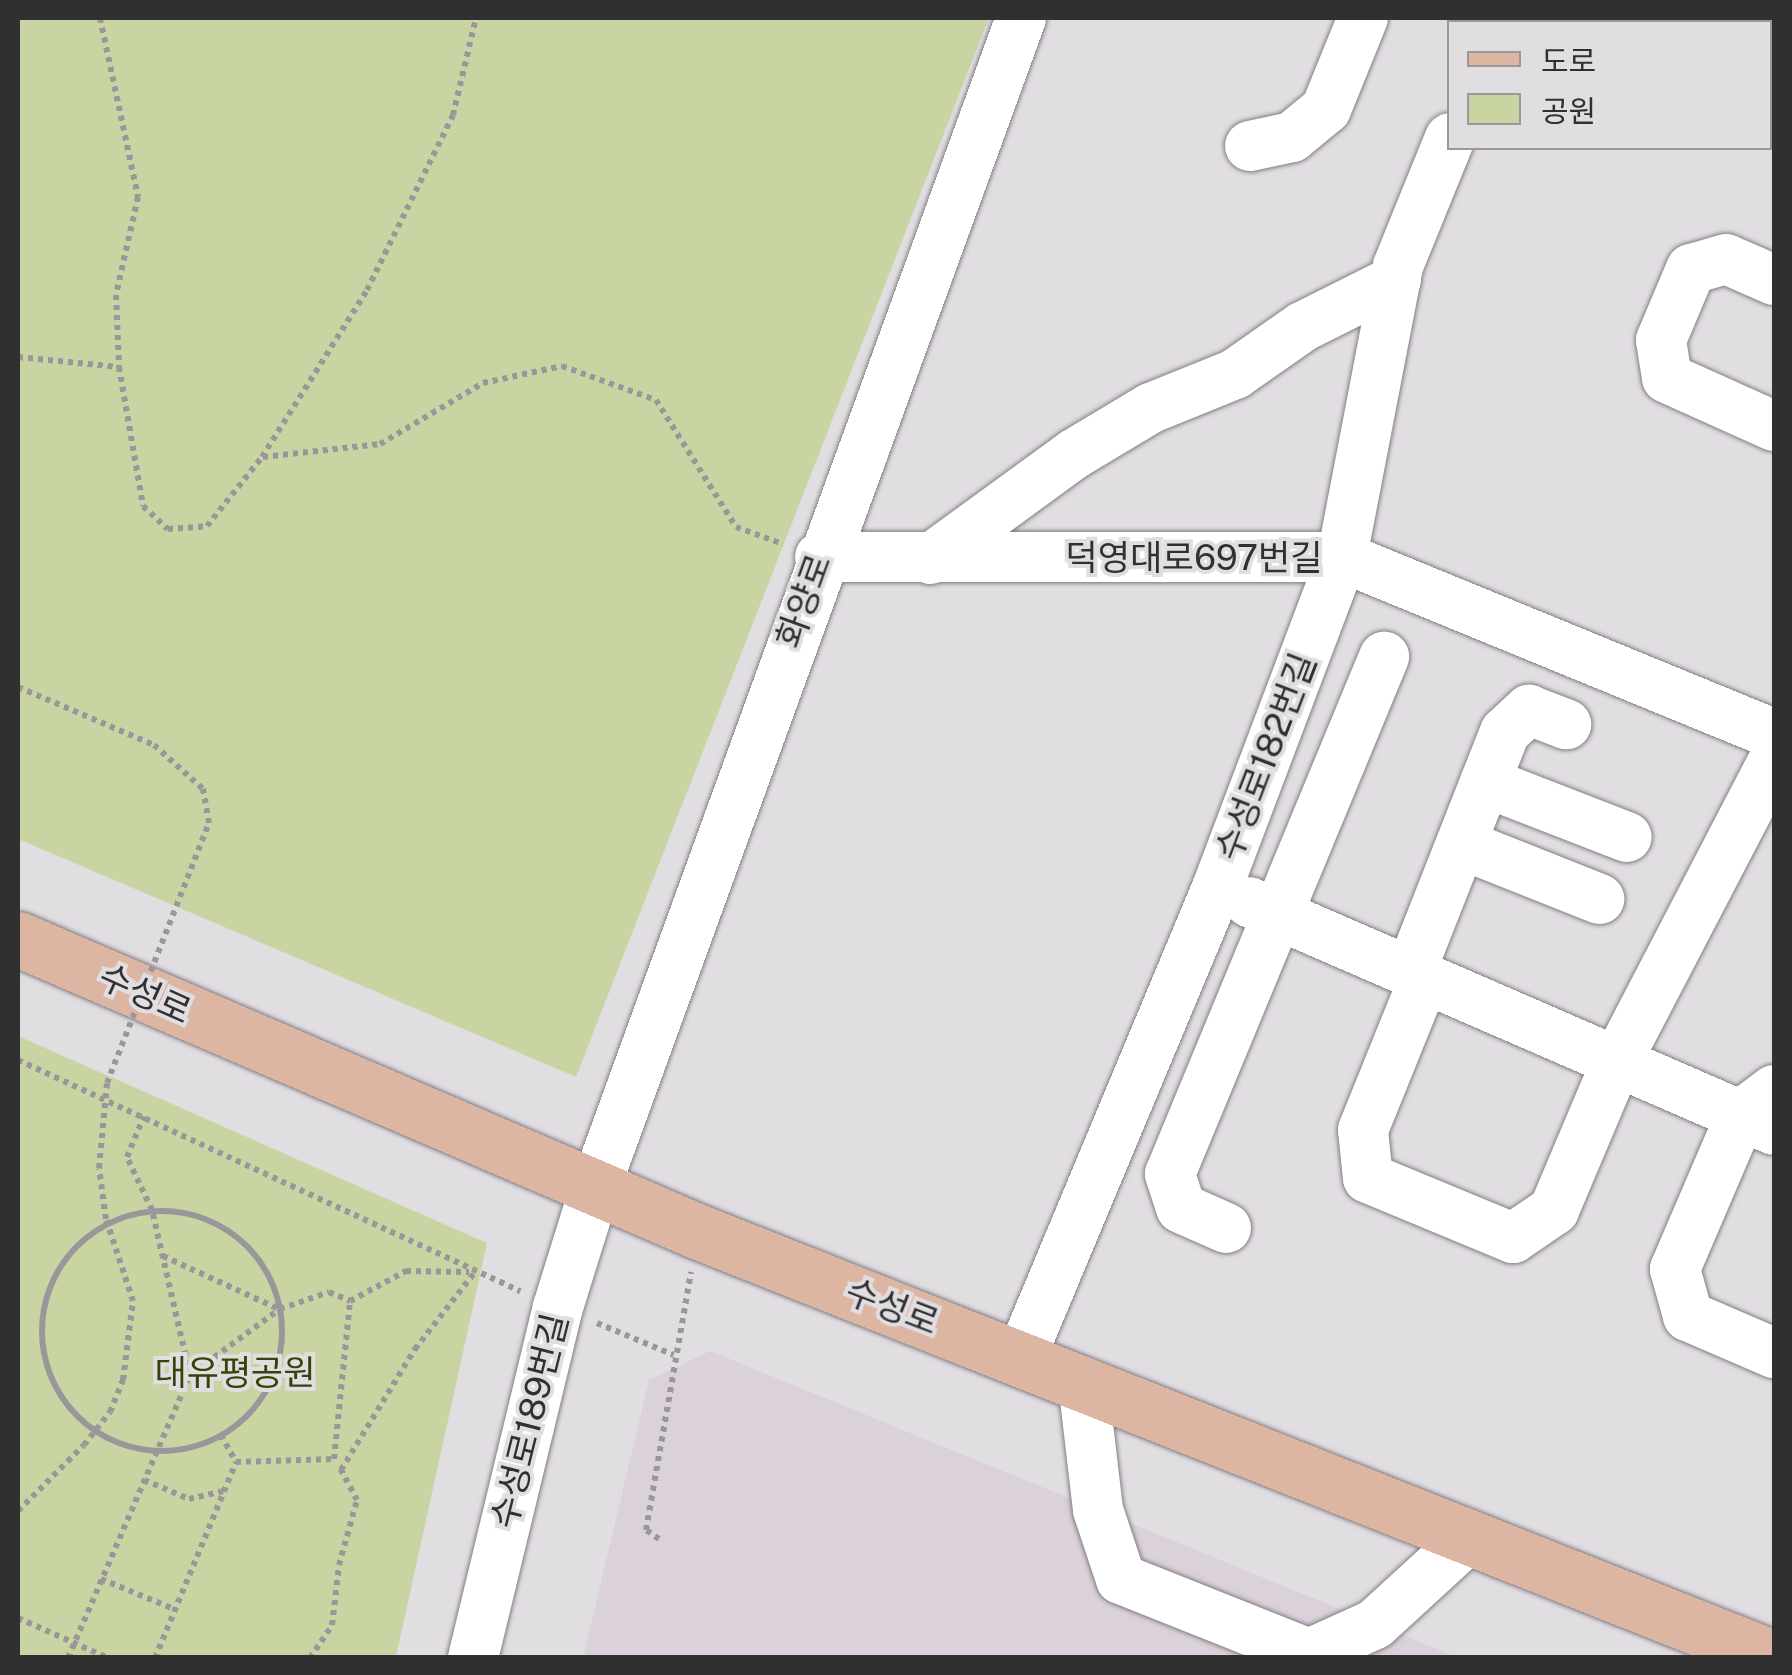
<!DOCTYPE html>
<html>
<head>
<meta charset="utf-8">
<style>
	body { margin:0 }
	#map { position:relative; width:1792px; height:1675px; overflow:hidden; background:#e1dee2; font-family:"Public Sans","Noto Sans KR",sans-serif }
	div>[style] { position:absolute }
	.built>* { inset:0; background:#dad1da }
	.green>* { inset:0; background:#c8d5a3 }
	.path>* { height:6px; margin-top:-3px; transform-origin:0; background:repeating-linear-gradient(90deg,#999799 0 5px,transparent 0 10px) }
	.path>.ring { margin:-3px; padding:0; box-sizing:content-box; background:none; border:6px solid #999799; border-radius:50% }
	.roads { filter:drop-shadow(0 0 2px #827e82) drop-shadow(0 0 2px #827e82) }
	.minor>* { height:50px; margin:-25px; padding:0 25px; transform-origin:25px; border-radius:25px; background:#fff }
	.major>* { height:55px; margin:-27.5px; padding:0 27.5px; transform-origin:27.5px; border-radius:27.5px; background:#ddb5a3 }
	.path-bridge>* { height:6px; margin-top:-3px; transform-origin:0; background:repeating-linear-gradient(90deg,#999799 0 5px,transparent 0 10px) }
	span { translate:-50% -50%; white-space:nowrap; text-align:center; line-height:1.15; -webkit-text-stroke:8px #e1dee2; paint-order:stroke }
	.street-label { font-size:35px; color:#313031 }
	.park-label { font-size:35px; color:#394309 }
	.frame { position:absolute; inset:0; border:20px solid #313031; pointer-events:none }
	.legend { position:absolute; left:1447px; top:20px; width:325px; height:130px; box-sizing:border-box; background:#e1dee2; border:2px solid #9b989b; margin:0; padding:12px 18px; list-style:none; font-size:30px; color:#313031 }
	.legend li { display:flex; align-items:center; gap:20px; height:50px }
	.legend b { width:50px; border:2px solid #9b989b }
</style>
</head>
<body>
<div id="map">
	<div class="built">
		<div style="clip-path:polygon(710px 1351px,1457px 1657px,583px 1658px,649px 1380px)"></div>
	</div>
	<div class="green">
		<div style="clip-path:polygon(18px 18px,989px 18px,576px 1077px,18px 839px)"></div>
		<div style="clip-path:polygon(18px 1036px,487px 1243px,396px 1657px,18px 1657px)"></div>
	</div>
	<div class="path">
		<div style="left:100px;top:18px;width:183px;rotate:78deg"></div>
		<div style="left:138px;top:197px;width:100px;rotate:102.7deg"></div>
		<div style="left:116px;top:295px;width:72px;rotate:87.6deg"></div>
		<div style="left:119px;top:367px;width:141px;rotate:80.2deg"></div>
		<div style="left:143px;top:506px;width:34px;rotate:43deg"></div>
		<div style="left:168px;top:529px;width:39px;rotate:-4deg"></div>
		<div style="left:207px;top:526px;width:88px;rotate:-51.4deg"></div>
		<div style="left:262px;top:457px;width:197px;rotate:-57.8deg"></div>
		<div style="left:367px;top:290px;width:195px;rotate:-63.8deg"></div>
		<div style="left:453px;top:115px;width:100px;rotate:-76.7deg"></div>
		<div style="left:18px;top:357px;width:101px;rotate:5.7deg"></div>
		<div style="left:263px;top:457px;width:118px;rotate:-6.3deg"></div>
		<div style="left:380px;top:444px;width:120px;rotate:-30.6deg"></div>
		<div style="left:483px;top:383px;width:81px;rotate:-12.1deg"></div>
		<div style="left:562px;top:366px;width:100px;rotate:19.9deg"></div>
		<div style="left:656px;top:400px;width:150px;rotate:57.8deg"></div>
		<div style="left:736px;top:527px;width:50px;rotate:19.9deg"></div>
		<div style="left:18px;top:687px;width:148px;rotate:23.1deg"></div>
		<div style="left:154px;top:745px;width:66px;rotate:41.9deg"></div>
		<div style="left:18px;top:1060px;width:553px;rotate:24.71deg"></div>
		<div class="ring" style="left:42px;top:1211px;width:234px;height:234px"></div>
		<div style="left:163px;top:1256px;width:128px;rotate:24.6deg"></div>
		<div style="left:597px;top:1323px;width:83px;rotate:22.6deg"></div>
		<div style="left:190px;top:1375px;width:112px;rotate:-36.3deg"></div>
		<div style="left:280px;top:1309px;width:52px;rotate:-19.1deg"></div>
		<div style="left:329px;top:1292px;width:23px;rotate:23deg"></div>
		<div style="left:221px;top:1435px;width:31px;rotate:61deg"></div>
		<div style="left:341px;top:1470px;width:142px;rotate:-58.6deg"></div>
		<div style="left:415px;top:1349px;width:98px;rotate:-52.1deg"></div>
		<div style="left:144px;top:1480px;width:49px;rotate:22.9deg"></div>
		<div style="left:189px;top:1499px;width:35px;rotate:-13deg"></div>
		<div style="left:659px;top:1539px;width:16px;rotate:-145deg"></div>
		<div style="left:646px;top:1530px;width:262px;rotate:-80.1deg"></div>
		<div style="left:101px;top:1579px;width:79px;rotate:22.3deg"></div>
		<div style="left:18px;top:1618px;width:98px;rotate:24deg"></div>
		<div style="left:68px;top:1658px;width:308px;rotate:-66.7deg"></div>
		<div style="left:190px;top:1375px;width:169px;rotate:-103deg"></div>
		<div style="left:152px;top:1210px;width:59px;rotate:-115.3deg"></div>
		<div style="left:127px;top:1157px;width:44px;rotate:-67.5deg"></div>
		<div style="left:155px;top:1658px;width:212px;rotate:-67.5deg"></div>
		<div style="left:236px;top:1462px;width:98px;rotate:-1.8deg"></div>
		<div style="left:334px;top:1459px;width:159px;rotate:-84.2deg"></div>
		<div style="left:350px;top:1301px;width:64px;rotate:-28.2deg"></div>
		<div style="left:406px;top:1271px;width:63px;rotate:0.9deg"></div>
		<div style="left:310px;top:1658px;width:40px;rotate:-56deg"></div>
		<div style="left:332px;top:1625px;width:60px;rotate:-83.3deg"></div>
		<div style="left:339px;top:1565px;width:67px;rotate:-74.5deg"></div>
		<div style="left:357px;top:1500px;width:36px;rotate:-118deg"></div>
	</div>
	<div class="roads">
		<div class="minor">
			<div style="left:1496px;top:22px;width:4px;rotate:-63deg"></div>
			<div style="left:1250px;top:146px;width:43px;rotate:-12.1deg"></div>
			<div style="left:1292px;top:137px;width:44px;rotate:-39.5deg"></div>
			<div style="left:1326px;top:109px;width:98px;rotate:-67.9deg"></div>
			<div style="left:1774px;top:280px;width:52px;rotate:-156.4deg"></div>
			<div style="left:1726px;top:259px;width:36px;rotate:164deg"></div>
			<div style="left:1691px;top:269px;width:77px;rotate:112.9deg"></div>
			<div style="left:1661px;top:340px;width:38px;rotate:81deg"></div>
			<div style="left:1667px;top:378px;width:117px;rotate:24.2deg"></div>
			<div style="left:820px;top:557px;width:522px"></div>
			<div style="left:1342px;top:557px;width:467px;rotate:22.3deg"></div>
			<div style="left:930px;top:559px;width:178px;rotate:-36.1deg"></div>
			<div style="left:1074px;top:454px;width:90px;rotate:-30.9deg"></div>
			<div style="left:1151px;top:408px;width:91px;rotate:-22deg"></div>
			<div style="left:1235px;top:374px;width:82px;rotate:-35deg"></div>
			<div style="left:1302px;top:327px;width:105px;rotate:-26.6deg"></div>
			<div style="left:1485px;top:782px;width:152px;rotate:21.2deg"></div>
			<div style="left:1461px;top:844px;width:149px;rotate:21.7deg"></div>
			<div style="left:1249px;top:902px;width:572px;rotate:23.47deg"></div>
			<div style="left:1410px;top:973px;width:259px;rotate:-68.5deg"></div>
			<div style="left:1505px;top:732px;width:33px;rotate:-43deg"></div>
			<div style="left:1529px;top:710px;width:40px;rotate:21deg"></div>
			<div style="left:1424px;top:979px;width:163px;rotate:112deg"></div>
			<div style="left:1363px;top:1130px;width:48px;rotate:84.1deg"></div>
			<div style="left:1368px;top:1178px;width:157px;rotate:22.5deg"></div>
			<div style="left:1513px;top:1238px;width:50px;rotate:-34.3deg"></div>
			<div style="left:1554px;top:1210px;width:162px;rotate:-67.1deg"></div>
			<div style="left:1617px;top:1061px;width:340px;rotate:-62.5deg"></div>
			<div style="left:1774px;top:1090px;width:41px;rotate:142.9deg"></div>
			<div style="left:1741px;top:1115px;width:168px;rotate:113.2deg"></div>
			<div style="left:1675px;top:1269px;width:49px;rotate:74.5deg"></div>
			<div style="left:1688px;top:1316px;width:94px;rotate:23.3deg"></div>
			<div style="left:1226px;top:1228px;width:49px;rotate:-156deg"></div>
			<div style="left:1181px;top:1208px;width:36px;rotate:-108deg"></div>
			<div style="left:1170px;top:1174px;width:560px;rotate:-67.51deg"></div>
			<div style="left:1021px;top:1357px;width:508px;rotate:-67.32deg"></div>
			<div style="left:1217px;top:888px;width:354px;rotate:-69.3deg"></div>
			<div style="left:1342px;top:557px;width:296px;rotate:-79.1deg"></div>
			<div style="left:1398px;top:266px;width:138px;rotate:-67.9deg"></div>
			<div style="left:1083px;top:1382px;width:129px;rotate:83.3deg"></div>
			<div style="left:1098px;top:1510px;width:73px;rotate:71.6deg"></div>
			<div style="left:1121px;top:1579px;width:202px;rotate:21.7deg"></div>
			<div style="left:1309px;top:1654px;width:72px;rotate:-24.4deg"></div>
			<div style="left:1375px;top:1624px;width:130px;rotate:-42.5deg"></div>
			<div style="left:473px;top:1658px;width:361px;rotate:-76.4deg"></div>
			<div style="left:558px;top:1307px;width:125px;rotate:-72.7deg"></div>
			<div style="left:595px;top:1188px;width:1245px;rotate:-69.99deg"></div>
		</div>
		<div class="major">
			<div style="left:18px;top:939px;width:741px;rotate:23.28deg"></div>
			<div style="left:699px;top:1232px;width:1156px;rotate:21.62deg"></div>
		</div>
	</div>
	<div class="path-bridge">
		<div style="left:18px;top:1511px;width:93px;rotate:-45deg"></div>
		<div style="left:84px;top:1445px;width:42px;rotate:-51.8deg"></div>
		<div style="left:110px;top:1412px;width:35px;rotate:-68deg"></div>
		<div style="left:123px;top:1380px;width:80px;rotate:-82.8deg"></div>
		<div style="left:133px;top:1301px;width:86px;rotate:-108.2deg"></div>
		<div style="left:106px;top:1219px;width:51px;rotate:-97.8deg"></div>
		<div style="left:99px;top:1168px;width:85px;rotate:-84.6deg"></div>
		<div style="left:107px;top:1083px;width:279px;rotate:-68.6deg"></div>
		<div style="left:209px;top:823px;width:35px;rotate:-100deg"></div>
	</div>
	<div class="street-label">
		<span style="left:1194px;top:558px">덕영대로697번길</span>
		<span style="left:804px;top:601px;rotate:-70deg">화양로</span>
		<span style="left:1266px;top:757px;rotate:-69deg">수성로182번길</span>
		<span style="left:145px;top:994px;rotate:24deg">수성로</span>
		<span style="left:892px;top:1307px;rotate:21deg">수성로</span>
		<span style="left:530px;top:1421px;rotate:-76deg">수성로189번길</span>
	</div>
	<div class="park-label">
		<span style="left:235px;top:1373px">대유평공원</span>
	</div>
	<div class="frame"></div>
	<ul class="legend">
	<li><b style="height:12px;background:#ddb5a3"></b>도로</li>
	<li><b style="height:28px;background:#c8d5a3"></b>공원</li>
	</ul>
</div>
</body>
</html>
